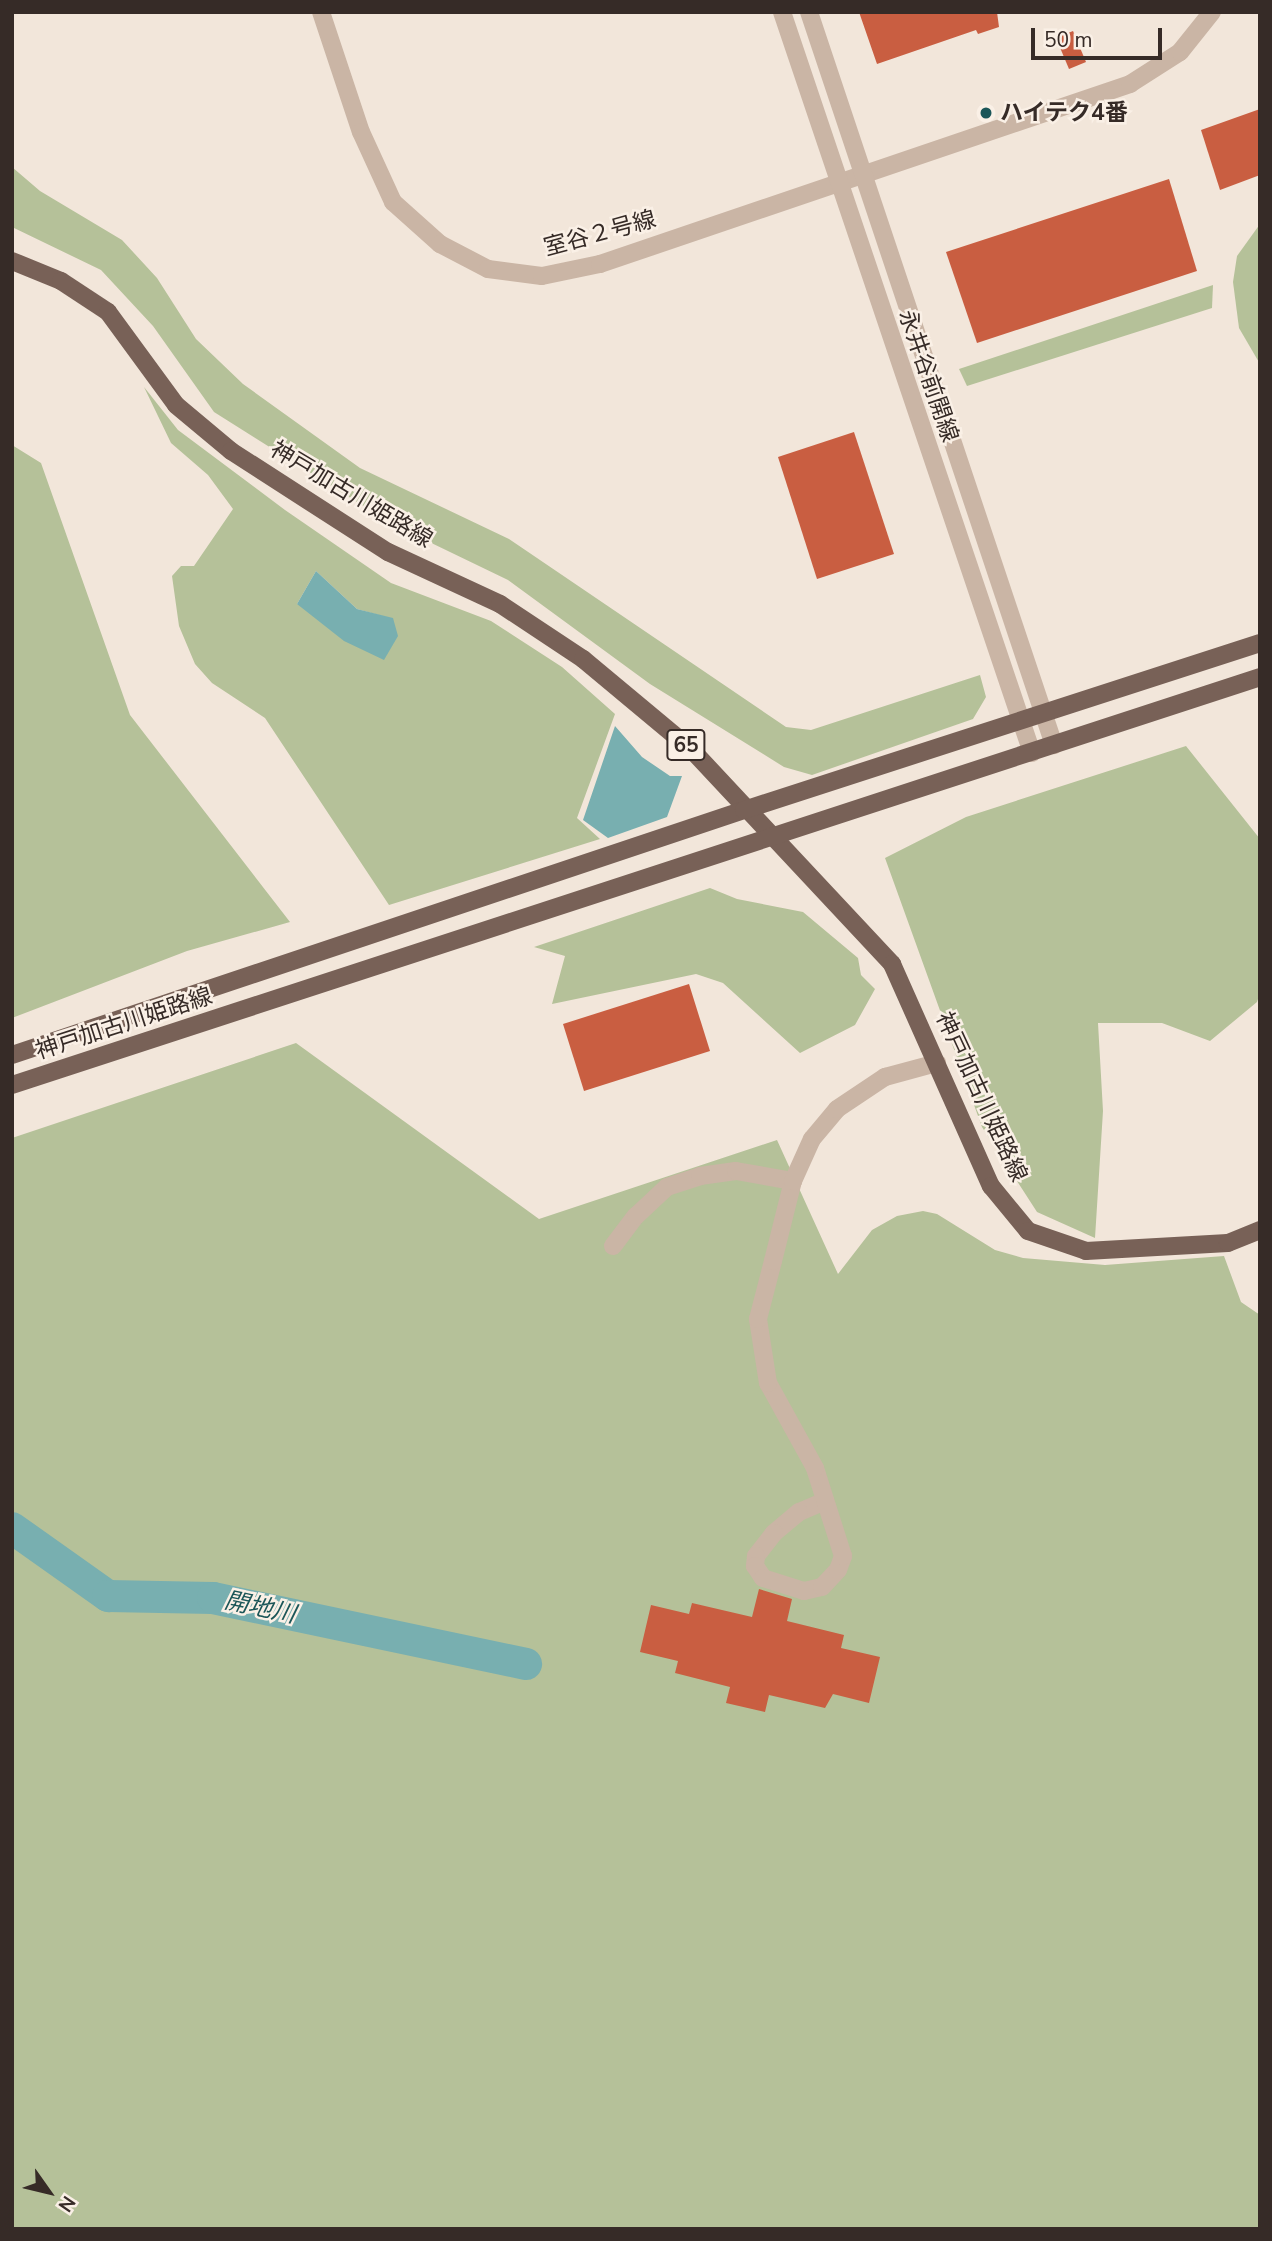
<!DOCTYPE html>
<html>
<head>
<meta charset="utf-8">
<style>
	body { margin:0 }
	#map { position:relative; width:1272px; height:2241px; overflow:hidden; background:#f2e6da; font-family:"Nunito Sans","Noto Sans JP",sans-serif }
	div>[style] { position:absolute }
	.green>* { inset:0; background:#b5c199 }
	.water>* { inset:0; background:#78afb0 }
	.river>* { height:32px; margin:-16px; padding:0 16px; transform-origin:16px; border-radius:16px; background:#78afb0 }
	.building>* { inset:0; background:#c95e41 }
	.minor>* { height:18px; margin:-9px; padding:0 9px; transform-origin:9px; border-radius:9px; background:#cab5a5 }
	.major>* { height:18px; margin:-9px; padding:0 9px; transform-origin:9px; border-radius:9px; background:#786157 }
	.dots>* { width:19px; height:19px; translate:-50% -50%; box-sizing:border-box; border:4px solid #faf0e6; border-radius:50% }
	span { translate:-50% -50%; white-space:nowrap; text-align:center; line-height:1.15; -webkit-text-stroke:5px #faf0e6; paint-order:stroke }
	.shield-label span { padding:2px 5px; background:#faf0e6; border:2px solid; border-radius:5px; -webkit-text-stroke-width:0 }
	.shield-label { font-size:21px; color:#362b27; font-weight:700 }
	.poi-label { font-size:23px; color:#362b27; font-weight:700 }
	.left { translate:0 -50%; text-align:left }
	.street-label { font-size:23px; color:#362b27 }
	.water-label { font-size:24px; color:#1b5658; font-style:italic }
	.frame { position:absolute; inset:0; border:14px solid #362b27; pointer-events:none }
	.north { position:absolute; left:14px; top:2157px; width:70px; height:70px; -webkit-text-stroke:5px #faf0e6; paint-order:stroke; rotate:124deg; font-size:19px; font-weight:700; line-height:28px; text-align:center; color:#362b27 }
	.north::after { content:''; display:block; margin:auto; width:24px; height:32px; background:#362b27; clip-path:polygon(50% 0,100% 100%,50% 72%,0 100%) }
	.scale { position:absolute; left:1031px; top:28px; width:131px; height:32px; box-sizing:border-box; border:4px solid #362b27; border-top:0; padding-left:9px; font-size:21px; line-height:24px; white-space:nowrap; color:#362b27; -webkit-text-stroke:5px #faf0e6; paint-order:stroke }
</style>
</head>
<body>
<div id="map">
	<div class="green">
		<div style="clip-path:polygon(12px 167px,40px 191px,122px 240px,157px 278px,196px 339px,243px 384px,360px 468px,509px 539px,786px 727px,811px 730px,980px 675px,986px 697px,973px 719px,812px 775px,784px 767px,650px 684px,508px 580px,392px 524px,214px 412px,153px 326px,101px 270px,12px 227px)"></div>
		<div style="clip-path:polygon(1260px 224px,1260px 364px,1239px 328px,1233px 282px,1237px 256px)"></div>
		<div style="clip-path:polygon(1213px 285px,1212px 308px,967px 386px,959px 369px)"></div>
		<div style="clip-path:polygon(evenodd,144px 387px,178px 430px,285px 510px,391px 583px,491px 621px,562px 667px,615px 714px,577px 818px,600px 839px,389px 905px,265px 718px,212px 683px,195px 664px,179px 626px,172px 576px,181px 566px,194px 566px,233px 509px,208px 475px,171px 443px,144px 387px,316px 571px,357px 609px,393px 619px,297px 604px,316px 571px)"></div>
		<div style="clip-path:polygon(12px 445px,41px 463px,130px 715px,290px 922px,187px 951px,12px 1018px)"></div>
		<div style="clip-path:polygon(1186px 746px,1260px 839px,1260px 993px,1257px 1002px,1210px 1041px,1162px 1023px,1098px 1023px,1103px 1111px,1095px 1238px,1037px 1212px,982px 1127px,885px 858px,966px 817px)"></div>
		<div style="clip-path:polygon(710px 888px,737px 899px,803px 912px,858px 958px,861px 975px,875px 989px,855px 1025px,800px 1053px,723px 983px,696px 974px,552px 1004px,565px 956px,534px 947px)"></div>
		<div style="clip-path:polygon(296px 1043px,539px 1219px,777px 1140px,838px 1274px,872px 1230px,897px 1216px,923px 1211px,937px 1214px,995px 1250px,1023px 1258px,1105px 1265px,1224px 1256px,1241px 1302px,1260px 1315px,1260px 2229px,12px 2229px,12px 1138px)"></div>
	</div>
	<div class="water">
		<div style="clip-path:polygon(316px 571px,357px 609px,393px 618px,398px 636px,384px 660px,344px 641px,297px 604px)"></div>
		<div style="clip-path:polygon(615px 726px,642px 757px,670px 776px,682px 776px,667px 817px,608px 838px,583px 820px)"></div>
	</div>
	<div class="river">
		<div style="left:12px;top:1528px;width:118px;rotate:35.3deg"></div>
		<div style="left:108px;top:1596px;width:105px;rotate:1.1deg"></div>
		<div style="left:213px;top:1598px;width:320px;rotate:11.9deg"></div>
	</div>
	<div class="building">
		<div style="clip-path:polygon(859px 12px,997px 12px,999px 27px,978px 34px,976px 30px,877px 64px)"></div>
		<div style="clip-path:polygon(1073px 31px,1086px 62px,1069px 69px,1056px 38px)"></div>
		<div style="clip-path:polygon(1260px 109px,1260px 175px,1220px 190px,1201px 130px)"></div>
		<div style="clip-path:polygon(1169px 179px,1197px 271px,977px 343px,946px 252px)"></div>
		<div style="clip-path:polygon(854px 432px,894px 554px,817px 579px,778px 457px)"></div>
		<div style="clip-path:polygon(689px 984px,710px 1051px,584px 1091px,563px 1024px)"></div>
		<div style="clip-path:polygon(759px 1589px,792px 1599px,787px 1621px,844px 1635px,841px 1648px,880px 1657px,869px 1703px,833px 1694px,825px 1708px,769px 1695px,765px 1712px,726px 1703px,730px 1687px,675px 1673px,678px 1661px,640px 1652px,651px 1605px,689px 1614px,692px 1603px,752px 1617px)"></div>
	</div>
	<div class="minor">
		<div style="left:321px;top:12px;width:126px;rotate:71.6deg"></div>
		<div style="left:361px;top:132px;width:77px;rotate:65.4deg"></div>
		<div style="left:393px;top:202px;width:63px;rotate:41.8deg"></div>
		<div style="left:440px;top:244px;width:54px;rotate:27.5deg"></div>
		<div style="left:488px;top:269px;width:54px;rotate:7.4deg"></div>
		<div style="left:542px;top:276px;width:59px;rotate:-11.7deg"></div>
		<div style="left:600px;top:264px;width:560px;rotate:-18.76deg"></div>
		<div style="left:1130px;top:84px;width:59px;rotate:-32.6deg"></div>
		<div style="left:1180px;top:52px;width:51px;rotate:-51.3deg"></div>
		<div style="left:782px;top:12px;width:782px;rotate:71.36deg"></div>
		<div style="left:809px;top:12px;width:773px;rotate:71.52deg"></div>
		<div style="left:613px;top:1246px;width:38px;rotate:-53deg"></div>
		<div style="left:636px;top:1216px;width:42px;rotate:-43.1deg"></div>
		<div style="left:667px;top:1187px;width:35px;rotate:-18deg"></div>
		<div style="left:700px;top:1176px;width:36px;rotate:-8deg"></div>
		<div style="left:736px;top:1171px;width:58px;rotate:10deg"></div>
		<div style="left:825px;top:1501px;width:28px;rotate:157deg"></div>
		<div style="left:799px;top:1512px;width:33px;rotate:140deg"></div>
		<div style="left:774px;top:1533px;width:29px;rotate:128deg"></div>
		<div style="left:756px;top:1556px;width:10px;rotate:96deg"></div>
		<div style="left:755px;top:1566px;width:14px;rotate:56deg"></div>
		<div style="left:763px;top:1578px;width:43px;rotate:17.6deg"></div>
		<div style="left:804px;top:1591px;width:18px;rotate:-13deg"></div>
		<div style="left:822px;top:1587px;width:23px;rotate:-47deg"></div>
		<div style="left:838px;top:1570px;width:15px;rotate:-70deg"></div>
		<div style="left:843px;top:1556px;width:92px;rotate:-107.7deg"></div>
		<div style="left:815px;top:1468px;width:97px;rotate:-118.9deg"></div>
		<div style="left:768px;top:1383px;width:65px;rotate:-98.9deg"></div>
		<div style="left:758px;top:1319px;width:60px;rotate:-75.5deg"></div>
		<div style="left:773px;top:1261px;width:82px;rotate:-76deg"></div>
		<div style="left:793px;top:1181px;width:46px;rotate:-65.7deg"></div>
		<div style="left:812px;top:1139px;width:39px;rotate:-50deg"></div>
		<div style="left:837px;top:1109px;width:58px;rotate:-33.7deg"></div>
		<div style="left:885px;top:1077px;width:54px;rotate:-15.1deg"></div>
	</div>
	<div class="major">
		<div style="left:12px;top:261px;width:53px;rotate:22.2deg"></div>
		<div style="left:61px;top:281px;width:56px;rotate:33.4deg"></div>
		<div style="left:108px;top:312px;width:115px;rotate:53.8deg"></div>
		<div style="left:176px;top:405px;width:72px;rotate:39.9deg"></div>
		<div style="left:231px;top:451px;width:187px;rotate:32.8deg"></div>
		<div style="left:388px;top:552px;width:123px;rotate:24.9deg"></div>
		<div style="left:500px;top:604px;width:100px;rotate:33.5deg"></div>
		<div style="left:583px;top:659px;width:139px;rotate:39.8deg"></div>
		<div style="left:690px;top:748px;width:296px;rotate:46.9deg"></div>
		<div style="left:892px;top:964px;width:243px;rotate:66deg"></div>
		<div style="left:991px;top:1186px;width:58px;rotate:50.6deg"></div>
		<div style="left:1028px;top:1231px;width:61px;rotate:19deg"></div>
		<div style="left:1086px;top:1251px;width:142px;rotate:-3.2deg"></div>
		<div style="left:1228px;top:1243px;width:35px;rotate:-22deg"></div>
		<div style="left:12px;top:1055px;width:772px;rotate:-18.51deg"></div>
		<div style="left:744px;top:810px;width:542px;rotate:-17.93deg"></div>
		<div style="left:12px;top:1085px;width:1313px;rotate:-18.1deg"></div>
	</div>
	<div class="dots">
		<div style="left:986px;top:113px;background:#1b5658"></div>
	</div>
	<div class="shield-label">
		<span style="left:686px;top:745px">65</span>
	</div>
	<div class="poi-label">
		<span class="left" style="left:1000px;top:113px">ハイテク4番</span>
	</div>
	<div class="street-label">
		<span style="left:600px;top:234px;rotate:-15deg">室谷２号線</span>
		<span style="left:928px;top:376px;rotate:71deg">永井谷前開線</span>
		<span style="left:351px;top:495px;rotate:31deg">神戸加古川姫路線</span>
		<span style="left:124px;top:1024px;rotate:-18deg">神戸加古川姫路線</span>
		<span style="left:981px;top:1097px;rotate:65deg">神戸加古川姫路線</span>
	</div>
	<div class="water-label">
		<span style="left:260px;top:1608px;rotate:12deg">開地川</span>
	</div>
	<div class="frame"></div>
	<div class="north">N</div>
	<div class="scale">50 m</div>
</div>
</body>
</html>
